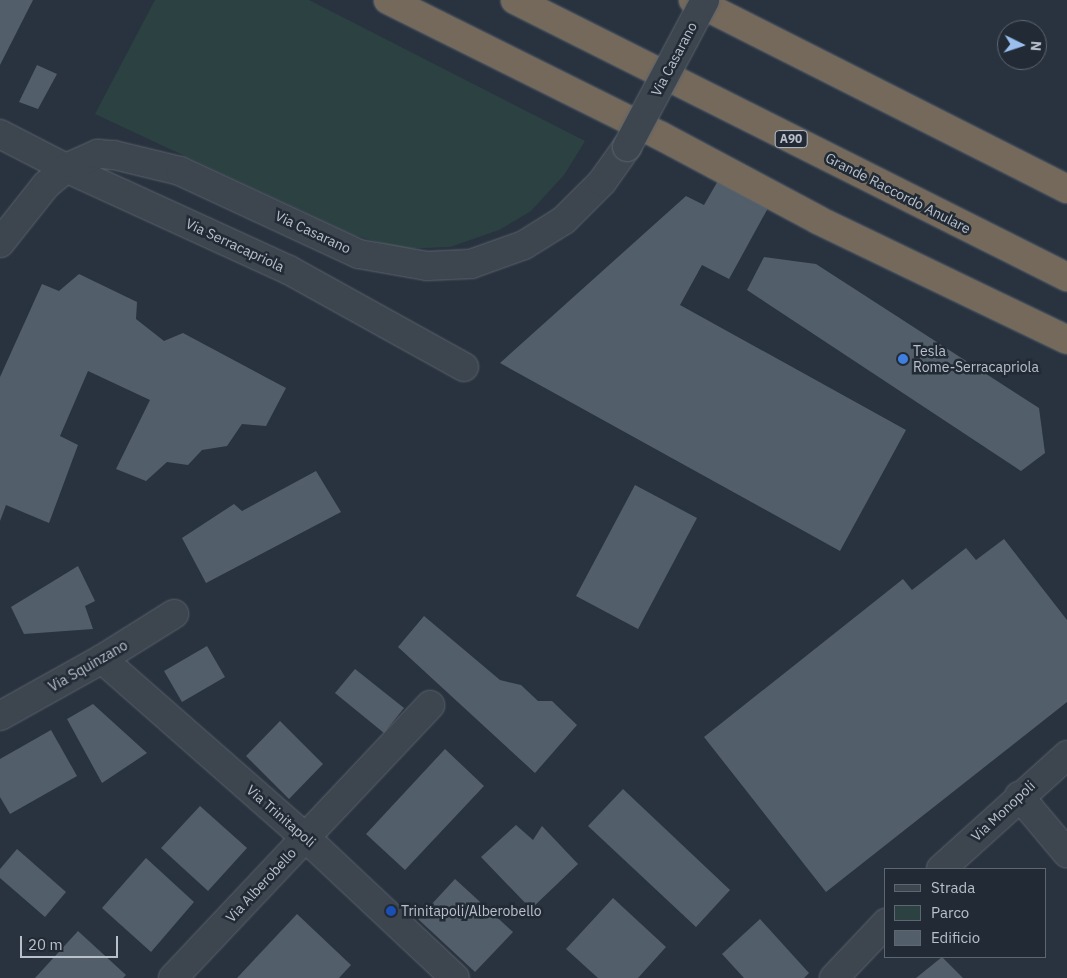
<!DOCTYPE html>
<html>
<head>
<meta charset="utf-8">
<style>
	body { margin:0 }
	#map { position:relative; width:1067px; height:978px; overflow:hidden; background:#29333f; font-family:"IBM Plex Sans",sans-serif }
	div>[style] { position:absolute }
	.green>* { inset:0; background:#2c4141 }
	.building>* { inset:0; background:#525e6a }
	.roads { filter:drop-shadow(0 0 1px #5a636d) drop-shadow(0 0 1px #5a636d) }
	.street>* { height:28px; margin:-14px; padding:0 14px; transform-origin:14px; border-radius:14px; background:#3d454f }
	.highway>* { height:28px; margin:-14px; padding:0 14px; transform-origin:14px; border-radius:14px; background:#74695b }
	.bridges { filter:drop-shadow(0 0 1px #5a636d) drop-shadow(0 0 1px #5a636d) }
	.street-bridge>* { height:28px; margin:-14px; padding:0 14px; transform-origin:14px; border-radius:14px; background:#3d454f }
	.dots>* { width:14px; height:14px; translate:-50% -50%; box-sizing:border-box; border:2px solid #212a35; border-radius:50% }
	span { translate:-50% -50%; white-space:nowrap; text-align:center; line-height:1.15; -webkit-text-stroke:5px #212a35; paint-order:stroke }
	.shield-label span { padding:1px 4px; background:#212a35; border:1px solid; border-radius:4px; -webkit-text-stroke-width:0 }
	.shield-label { font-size:12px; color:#b9c0ca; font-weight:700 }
	.street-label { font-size:14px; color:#b9c0ca }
	.poi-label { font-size:14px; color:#b9c0ca }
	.left { translate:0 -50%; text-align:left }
	.legend { position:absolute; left:884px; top:868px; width:162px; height:90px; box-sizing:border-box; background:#212a35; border:1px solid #5e6671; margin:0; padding:6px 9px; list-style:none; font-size:15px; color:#b9c0ca }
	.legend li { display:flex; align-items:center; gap:10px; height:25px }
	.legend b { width:25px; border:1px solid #5e6671 }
	.north { position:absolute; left:997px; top:20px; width:50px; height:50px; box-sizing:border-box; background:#212a35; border:1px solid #5e6671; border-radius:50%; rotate:94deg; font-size:14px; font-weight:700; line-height:20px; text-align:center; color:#b9c0ca }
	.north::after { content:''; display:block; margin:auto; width:18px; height:22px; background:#9abeee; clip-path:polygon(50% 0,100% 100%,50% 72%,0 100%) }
	.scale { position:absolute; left:20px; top:936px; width:98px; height:22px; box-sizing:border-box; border:2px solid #b9c0ca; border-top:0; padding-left:6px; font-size:15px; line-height:18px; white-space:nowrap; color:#b9c0ca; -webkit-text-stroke:4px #212a35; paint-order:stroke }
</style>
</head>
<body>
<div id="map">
	<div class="green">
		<div style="clip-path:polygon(155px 0,309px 0,585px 141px,564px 175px,531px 211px,499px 230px,450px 247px,402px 249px,354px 235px,95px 114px)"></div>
	</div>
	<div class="building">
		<div style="clip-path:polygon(0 0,33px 0,0 65px)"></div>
		<div style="clip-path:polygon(37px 65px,57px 74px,38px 109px,19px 102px)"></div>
		<div style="clip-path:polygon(723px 172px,773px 199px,729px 279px,702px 265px,680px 305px,906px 430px,840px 551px,500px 363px,686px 196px,704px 205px)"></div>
		<div style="clip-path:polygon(764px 257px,816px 264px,1039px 408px,1045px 453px,1021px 471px,747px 290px)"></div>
		<div style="clip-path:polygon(79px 274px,137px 302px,136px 319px,164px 341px,183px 333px,286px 388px,266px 426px,242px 424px,227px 446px,202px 450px,188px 465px,167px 462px,146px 481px,116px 469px,150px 400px,88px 371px,60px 436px,78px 445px,49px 523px,6px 505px,0 521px,0 377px,42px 284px,59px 291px)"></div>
		<div style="clip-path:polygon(316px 471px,341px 512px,206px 583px,182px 538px,234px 504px,242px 511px)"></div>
		<div style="clip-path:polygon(635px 485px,697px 518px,638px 629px,576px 596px)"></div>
		<div style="clip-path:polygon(1004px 539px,1067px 620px,1067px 702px,826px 892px,704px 737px,903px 579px,912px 590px,966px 548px,976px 560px)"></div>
		<div style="clip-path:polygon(78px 566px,95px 601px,85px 606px,93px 629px,24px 634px,11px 607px)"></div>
		<div style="clip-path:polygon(424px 616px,500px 680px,521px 685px,538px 701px,552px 701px,577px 725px,535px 773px,398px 647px)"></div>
		<div style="clip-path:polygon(207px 646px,225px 677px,182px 702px,164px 671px)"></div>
		<div style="clip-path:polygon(355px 669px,404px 708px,384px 733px,335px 693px)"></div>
		<div style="clip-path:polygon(93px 704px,147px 753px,102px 783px,67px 719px)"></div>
		<div style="clip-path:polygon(280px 721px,323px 764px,289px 799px,246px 756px)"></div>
		<div style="clip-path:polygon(51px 730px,77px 776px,10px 814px,0 797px,0 759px)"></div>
		<div style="clip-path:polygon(445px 749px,484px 786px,405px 870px,366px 834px)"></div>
		<div style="clip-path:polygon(623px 789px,730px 890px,696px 927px,588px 826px)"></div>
		<div style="clip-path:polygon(200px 806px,247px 848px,208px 891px,161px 848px)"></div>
		<div style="clip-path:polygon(516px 825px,533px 840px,542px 826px,578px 864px,531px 909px,481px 857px)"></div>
		<div style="clip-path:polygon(17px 849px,66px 892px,45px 917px,0 878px,0 869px)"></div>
		<div style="clip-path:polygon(146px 858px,194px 902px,151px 952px,102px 908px)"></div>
		<div style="clip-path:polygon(455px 879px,513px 932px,475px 972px,418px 919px)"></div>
		<div style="clip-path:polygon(613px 898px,666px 947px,638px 978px,598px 978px,566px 949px)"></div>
		<div style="clip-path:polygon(297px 914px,351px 965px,339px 978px,237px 978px)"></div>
		<div style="clip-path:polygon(760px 919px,809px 973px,804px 978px,744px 978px,722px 954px)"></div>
		<div style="clip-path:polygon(78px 931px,126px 975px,123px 978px,35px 978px)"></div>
		<div style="clip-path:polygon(942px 957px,963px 978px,916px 978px)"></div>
	</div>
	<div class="roads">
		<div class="street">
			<div style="left:0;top:134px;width:74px;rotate:27.3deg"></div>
			<div style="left:66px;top:168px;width:245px;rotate:24.6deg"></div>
			<div style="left:289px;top:270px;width:200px;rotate:29deg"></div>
			<div style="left:0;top:243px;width:74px;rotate:-51.6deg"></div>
			<div style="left:46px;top:185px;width:26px;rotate:-40deg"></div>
			<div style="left:66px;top:168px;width:35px;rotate:-24deg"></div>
			<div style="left:98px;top:154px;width:16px;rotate:4deg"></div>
			<div style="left:114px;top:155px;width:68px;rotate:13.6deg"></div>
			<div style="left:180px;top:171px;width:197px;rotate:24.9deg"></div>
			<div style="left:359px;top:254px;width:69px;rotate:10deg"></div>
			<div style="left:427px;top:266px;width:44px;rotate:-2.6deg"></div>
			<div style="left:471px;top:264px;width:56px;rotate:-19.7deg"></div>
			<div style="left:524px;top:245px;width:47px;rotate:-32deg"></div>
			<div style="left:564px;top:220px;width:54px;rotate:-45deg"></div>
			<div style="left:602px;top:182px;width:43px;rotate:-54.5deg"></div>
			<div style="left:102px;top:659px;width:271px;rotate:41.3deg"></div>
			<div style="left:306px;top:838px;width:204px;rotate:43.2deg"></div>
			<div style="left:0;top:716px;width:117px;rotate:-29.2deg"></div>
			<div style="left:102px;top:659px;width:85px;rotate:-32deg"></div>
			<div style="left:1019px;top:796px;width:75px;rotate:49.9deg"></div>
			<div style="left:941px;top:869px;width:170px;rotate:-42.1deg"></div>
			<div style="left:173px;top:978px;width:375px;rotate:-46.7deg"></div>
			<div style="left:834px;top:978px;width:76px;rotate:-46.6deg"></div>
		</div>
		<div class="highway">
			<div style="left:388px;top:0;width:305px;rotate:26.5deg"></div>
			<div style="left:661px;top:136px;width:178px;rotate:28.1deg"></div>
			<div style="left:818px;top:220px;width:276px;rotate:25.7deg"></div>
			<div style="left:515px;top:0;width:618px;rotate:26.65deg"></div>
			<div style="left:693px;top:0;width:419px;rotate:26.8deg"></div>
		</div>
	</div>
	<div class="bridges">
		<div class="street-bridge">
			<div style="left:627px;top:147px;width:166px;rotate:-62deg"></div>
		</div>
	</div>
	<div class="dots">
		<div style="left:903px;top:359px;background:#3f7fe0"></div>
		<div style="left:391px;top:911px;background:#1a4fb4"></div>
	</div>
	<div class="shield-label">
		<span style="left:791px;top:139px">A90</span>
	</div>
	<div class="street-label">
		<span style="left:674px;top:59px;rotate:-62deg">Via Casarano</span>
		<span style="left:898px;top:193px;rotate:27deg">Grande Raccordo Anulare</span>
		<span style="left:313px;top:232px;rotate:25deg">Via Casarano</span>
		<span style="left:235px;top:245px;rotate:25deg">Via Serracapriola</span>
		<span style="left:88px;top:666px;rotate:-30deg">Via Squinzano</span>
		<span style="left:1003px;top:811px;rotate:-43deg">Via Monopoli</span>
		<span style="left:281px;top:816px;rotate:41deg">Via Trinitapoli</span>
		<span style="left:261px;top:885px;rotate:-47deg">Via Alberobello</span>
	</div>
	<div class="poi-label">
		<span class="left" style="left:913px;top:359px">Tesla<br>Rome-Serracapriola</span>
		<span class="left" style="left:401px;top:911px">Trinitapoli/Alberobello</span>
	</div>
	<ul class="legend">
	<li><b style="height:6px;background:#3d454f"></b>Strada</li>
	<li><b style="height:14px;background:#2c4141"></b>Parco</li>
	<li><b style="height:14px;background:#525e6a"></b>Edificio</li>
	</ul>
	<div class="north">N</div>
	<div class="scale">20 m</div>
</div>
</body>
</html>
